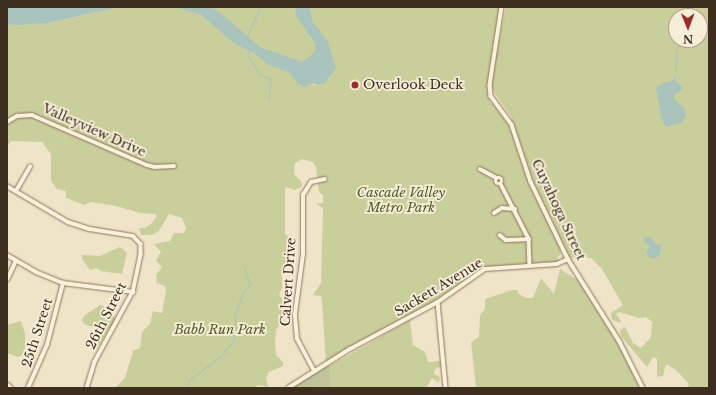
<!DOCTYPE html>
<html>
<head>
<meta charset="utf-8">
<style>
	body { margin:0 }
	#map { position:relative; width:716px; height:395px; overflow:hidden; background:#f0e4c8; font-family:"Libre Baskerville",serif }
	div>[style] { position:absolute }
	.green>* { inset:0; background:#c9cf9b }
	.cemetery>* { inset:0; background:#bfc49a }
	.water>* { inset:0; background:#a9c4bc }
	.stream>* { height:1px; margin:-0.5px; padding:0 0.5px; transform-origin:0.5px; border-radius:0.5px; background:#a9c4bc }
	.roads { filter:drop-shadow(0 0 1px #8d765c) drop-shadow(0 0 1px #8d765c) }
	.minor>* { height:3.5px; margin:-1.75px; padding:0 1.75px; transform-origin:1.75px; border-radius:1.75px; background:#faf1dc }
	.minor>.ring { margin:-1.75px; padding:0; box-sizing:content-box; background:none; border:3.5px solid #faf1dc; border-radius:50% }
	.dots>* { width:11px; height:11px; translate:-50% -50%; box-sizing:border-box; border:2px solid #f7eed8; border-radius:50% }
	span { translate:-50% -50%; white-space:nowrap; text-align:center; line-height:1.15; -webkit-text-stroke:3.5px #f7eed8; paint-order:stroke }
	.poi-label { font-size:13px; color:#3d2e20 }
	.left { translate:0 -50%; text-align:left }
	.street-label { font-size:13px; color:#3d2e20 }
	.park-label { font-size:13px; color:#4d5a26; font-style:italic }
	.frame { position:absolute; inset:0; border:8px solid #3d2e20; pointer-events:none }
	.north { position:absolute; left:668px; top:8px; width:40px; height:40px; box-sizing:border-box; background:#f7eed8; border:1px solid #ada18e; border-radius:50%; rotate:179deg; font-size:11px; font-weight:700; line-height:16px; text-align:center; color:#3d2e20 }
	.north::after { content:''; display:block; margin:auto; width:14px; height:18px; background:#9e2a2b; clip-path:polygon(50% 0,100% 100%,50% 72%,0 100%) }
</style>
</head>
<body>
<div id="map">
	<div class="green">
		<div style="clip-path:polygon(evenodd,120px 7px,175px 7px,186px 10px,201px 15px,236px 44px,200px 7px,502px 7px,487px 92px,490px 101px,508px 123px,513px 136px,522px 165px,560px 247px,561px 254px,557px 258px,561px 263px,485px 269px,438px 302px,326px 365px,322px 301px,321px 296px,313px 295px,321px 283px,323px 208px,316px 204px,323px 203px,323px 195px,319px 192px,316px 167px,313px 162px,302px 159px,295px 163px,294px 174px,301px 181px,302px 187px,295px 190px,285px 187px,285px 234px,292px 240px,287px 247px,292px 253px,282px 269px,282px 288px,279px 294px,284px 303px,286px 315px,276px 330px,275px 344px,276px 355px,283px 362px,283px 366px,269px 372px,266px 378px,268px 387px,258px 385px,255px 388px,115px 388px,125px 378px,133px 351px,140px 348px,142px 332px,150px 324px,153px 311px,162px 313px,166px 291px,165px 286px,157px 283px,156px 275px,162px 267px,156px 261px,161px 252px,154px 244px,170px 241px,174px 233px,184px 233px,186px 228px,182px 218px,169px 214px,159px 231px,152px 235px,141px 235px,139px 228px,145px 228px,152px 223px,157px 216px,155px 214px,140px 213px,116px 206px,91px 202px,84px 205px,66px 198px,66px 191px,57px 189px,51px 181px,51px 154px,42px 142px,11px 141px,7px 146px,7px 24px,48px 23px,120px 7px,314px 54px,319px 85px,313px 85px,313px 76px,302px 66px,314px 54px)"></div>
		<div style="clip-path:polygon(evenodd,506px 7px,709px 7px,709px 388px,687px 388px,689px 384px,676px 370px,666px 364px,663px 376px,657px 377px,657px 359px,653px 357px,647px 367px,621px 336px,620px 330px,625px 327px,633px 343px,641px 348px,651px 337px,652px 322px,646px 317px,639px 318px,619px 312px,616px 314px,621px 321px,620px 323px,612px 320px,611px 313px,623px 305px,602px 269px,591px 258px,567px 257px,531px 182px,511px 116px,495px 94px,492px 86px,493px 68px,506px 7px,676px 16px,700px 16px,700px 40px,676px 40px,676px 16px)"></div>
		<div style="clip-path:polygon(120px 247px,127px 253px,122px 274px,101px 271px,96px 268px,90px 270px,82px 259px,82px 255px,100px 256px)"></div>
		<div style="clip-path:polygon(560px 269px,584px 284px,620px 342px,643px 388px,476px 388px,471px 342px,479px 337px,480px 315px,485px 309px,485px 299px,512px 290px,517px 290px,519px 294px,526px 298px,533px 298px,541px 278px,554px 294px)"></div>
		<div style="clip-path:polygon(100px 305px,104px 306px,116px 319px,115px 326px,107px 332px,99px 346px,96px 340px,108px 323px,95px 328px,84px 324px,82px 320px,85px 315px)"></div>
		<div style="clip-path:polygon(410px 320px,413px 345px,425px 352px,428px 362px,441px 361px,442px 366px,435px 369px,434px 374px,440px 377px,439px 383px,432px 378px,426px 388px,291px 388px)"></div>
		<div style="clip-path:polygon(21px 321px,25px 333px,25px 350px,23px 355px,18px 357px,7px 353px,7px 325px)"></div>
	</div>
	<div class="cemetery">
		<div style="clip-path:polygon(329px 365px,330px 388px,291px 388px,328px 366px)"></div>
	</div>
	<div class="water">
		<div style="clip-path:polygon(7px 7px,120px 7px,48px 23px,17px 25px,7px 24px)"></div>
		<div style="clip-path:polygon(175px 7px,209px 7px,218px 11px,260px 47px,302px 62px,314px 53px,316px 45px,295px 14px,296px 7px,309px 7px,313px 22px,328px 42px,336px 68px,325px 83px,317px 85px,312px 83px,304px 87px,298px 84px,290px 73px,267px 64px,254px 53px,235px 44px,201px 15px)"></div>
		<div style="clip-path:polygon(674px 80px,682px 86px,682px 90px,674px 95px,674px 99px,684px 108px,686px 116px,681px 123px,666px 127px,662px 120px,656px 88px,663px 83px)"></div>
		<div style="clip-path:polygon(644px 237px,652px 238px,656px 245px,662px 244px,659px 256px,652px 259px,646px 254px,649px 247px,643px 239px)"></div>
	</div>
	<div class="stream">
		<div style="left:683px;top:11px;width:4px;rotate:-90deg"></div>
		<div style="left:247px;top:36px;width:32px;rotate:-66deg"></div>
		<div style="left:249px;top:50px;width:6px;rotate:99deg"></div>
		<div style="left:248px;top:56px;width:21px;rotate:59deg"></div>
		<div style="left:259px;top:74px;width:13px;rotate:23deg"></div>
		<div style="left:271px;top:79px;width:21px;rotate:98deg"></div>
		<div style="left:675px;top:70px;width:30px;rotate:-84deg"></div>
		<div style="left:674px;top:80px;width:4px;rotate:-90deg"></div>
		<div style="left:188px;top:388px;width:8px;rotate:-83deg"></div>
		<div style="left:189px;top:380px;width:40px;rotate:-37deg"></div>
		<div style="left:221px;top:356px;width:21px;rotate:-51deg"></div>
		<div style="left:234px;top:340px;width:26px;rotate:-88deg"></div>
		<div style="left:235px;top:314px;width:23px;rotate:-70deg"></div>
		<div style="left:243px;top:292px;width:11px;rotate:-49deg"></div>
		<div style="left:250px;top:284px;width:20px;rotate:-110deg"></div>
	</div>
	<div class="roads">
		<div class="minor">
			<div style="left:502px;top:7px;width:79px;rotate:98.7deg"></div>
			<div style="left:490px;top:85px;width:11px;rotate:85deg"></div>
			<div style="left:491px;top:96px;width:36px;rotate:54deg"></div>
			<div style="left:512px;top:125px;width:60px;rotate:71.6deg"></div>
			<div style="left:531px;top:182px;width:85px;rotate:64.3deg"></div>
			<div style="left:568px;top:259px;width:98px;rotate:57.9deg"></div>
			<div style="left:620px;top:342px;width:51px;rotate:63.4deg"></div>
			<div style="left:7px;top:122px;width:12px;rotate:-31deg"></div>
			<div style="left:17px;top:116px;width:15px;rotate:-4deg"></div>
			<div style="left:32px;top:115px;width:125px;rotate:23.5deg"></div>
			<div style="left:147px;top:165px;width:8px;rotate:14deg"></div>
			<div style="left:155px;top:167px;width:19px;rotate:-3deg"></div>
			<div style="left:480px;top:169px;width:19px;rotate:28deg"></div>
			<div class="ring" style="left:495.5px;top:177.5px;width:3.5px;height:3.5px"></div>
			<div style="left:501px;top:184px;width:62px;rotate:63deg"></div>
			<div style="left:529px;top:239px;width:26px;rotate:88deg"></div>
			<div style="left:7px;top:186px;width:71px;rotate:30.5deg"></div>
			<div style="left:68px;top:222px;width:23px;rotate:18deg"></div>
			<div style="left:90px;top:229px;width:44px;rotate:9.2deg"></div>
			<div style="left:133px;top:236px;width:11px;rotate:45deg"></div>
			<div style="left:141px;top:244px;width:11px;rotate:90deg"></div>
			<div style="left:141px;top:255px;width:38px;rotate:102deg"></div>
			<div style="left:133px;top:292px;width:80px;rotate:118.5deg"></div>
			<div style="left:95px;top:362px;width:27px;rotate:107deg"></div>
			<div style="left:16px;top:191px;width:28px;rotate:-60deg"></div>
			<div style="left:494px;top:213px;width:9px;rotate:-32deg"></div>
			<div style="left:502px;top:208px;width:13px;rotate:4deg"></div>
			<div style="left:500px;top:235px;width:8px;rotate:40deg"></div>
			<div style="left:506px;top:240px;width:23px;rotate:-2deg"></div>
			<div style="left:7px;top:255px;width:34px;rotate:30deg"></div>
			<div style="left:36px;top:272px;width:29px;rotate:22deg"></div>
			<div style="left:63px;top:283px;width:71px;rotate:7.3deg"></div>
			<div style="left:7px;top:280px;width:21px;rotate:-65deg"></div>
			<div style="left:438px;top:302px;width:86px;rotate:84.7deg"></div>
			<div style="left:314px;top:371px;width:36px;rotate:-118deg"></div>
			<div style="left:297px;top:339px;width:25px;rotate:-95deg"></div>
			<div style="left:295px;top:314px;width:61px;rotate:-82.4deg"></div>
			<div style="left:303px;top:254px;width:59px;rotate:-90deg"></div>
			<div style="left:303px;top:195px;width:15px;rotate:-58deg"></div>
			<div style="left:311px;top:182px;width:14px;rotate:-12deg"></div>
			<div style="left:7px;top:384px;width:6px;rotate:45deg"></div>
			<div style="left:28px;top:388px;width:47px;rotate:-66.2deg"></div>
			<div style="left:47px;top:345px;width:64px;rotate:-75.5deg"></div>
			<div style="left:288px;top:388px;width:73px;rotate:-32.2deg"></div>
			<div style="left:350px;top:349px;width:100px;rotate:-28.1deg"></div>
			<div style="left:438px;top:302px;width:57px;rotate:-35.1deg"></div>
			<div style="left:485px;top:269px;width:72px;rotate:-4deg"></div>
			<div style="left:557px;top:264px;width:12px;rotate:-24deg"></div>
		</div>
	</div>
	<div class="dots">
		<div style="left:355px;top:85px;background:#9e2a2b"></div>
	</div>
	<div class="poi-label">
		<span class="left" style="left:363px;top:85px">Overlook Deck</span>
	</div>
	<div class="street-label">
		<span style="left:94px;top:131px;rotate:24deg">Valleyview Drive</span>
		<span style="left:558px;top:210px;rotate:65deg">Cuyahoga Street</span>
		<span style="left:289px;top:282px;rotate:-86deg">Calvert Drive</span>
		<span style="left:439px;top:288px;rotate:-31deg">Sackett Avenue</span>
		<span style="left:107px;top:316px;rotate:-63deg">26th Street</span>
		<span style="left:38px;top:333px;rotate:-72deg">25th Street</span>
	</div>
	<div class="park-label">
		<span style="left:401px;top:201px">Cascade Valley<br>Metro Park</span>
		<span style="left:220px;top:330px">Babb Run Park</span>
	</div>
	<div class="frame"></div>
	<div class="north">N</div>
</div>
</body>
</html>
